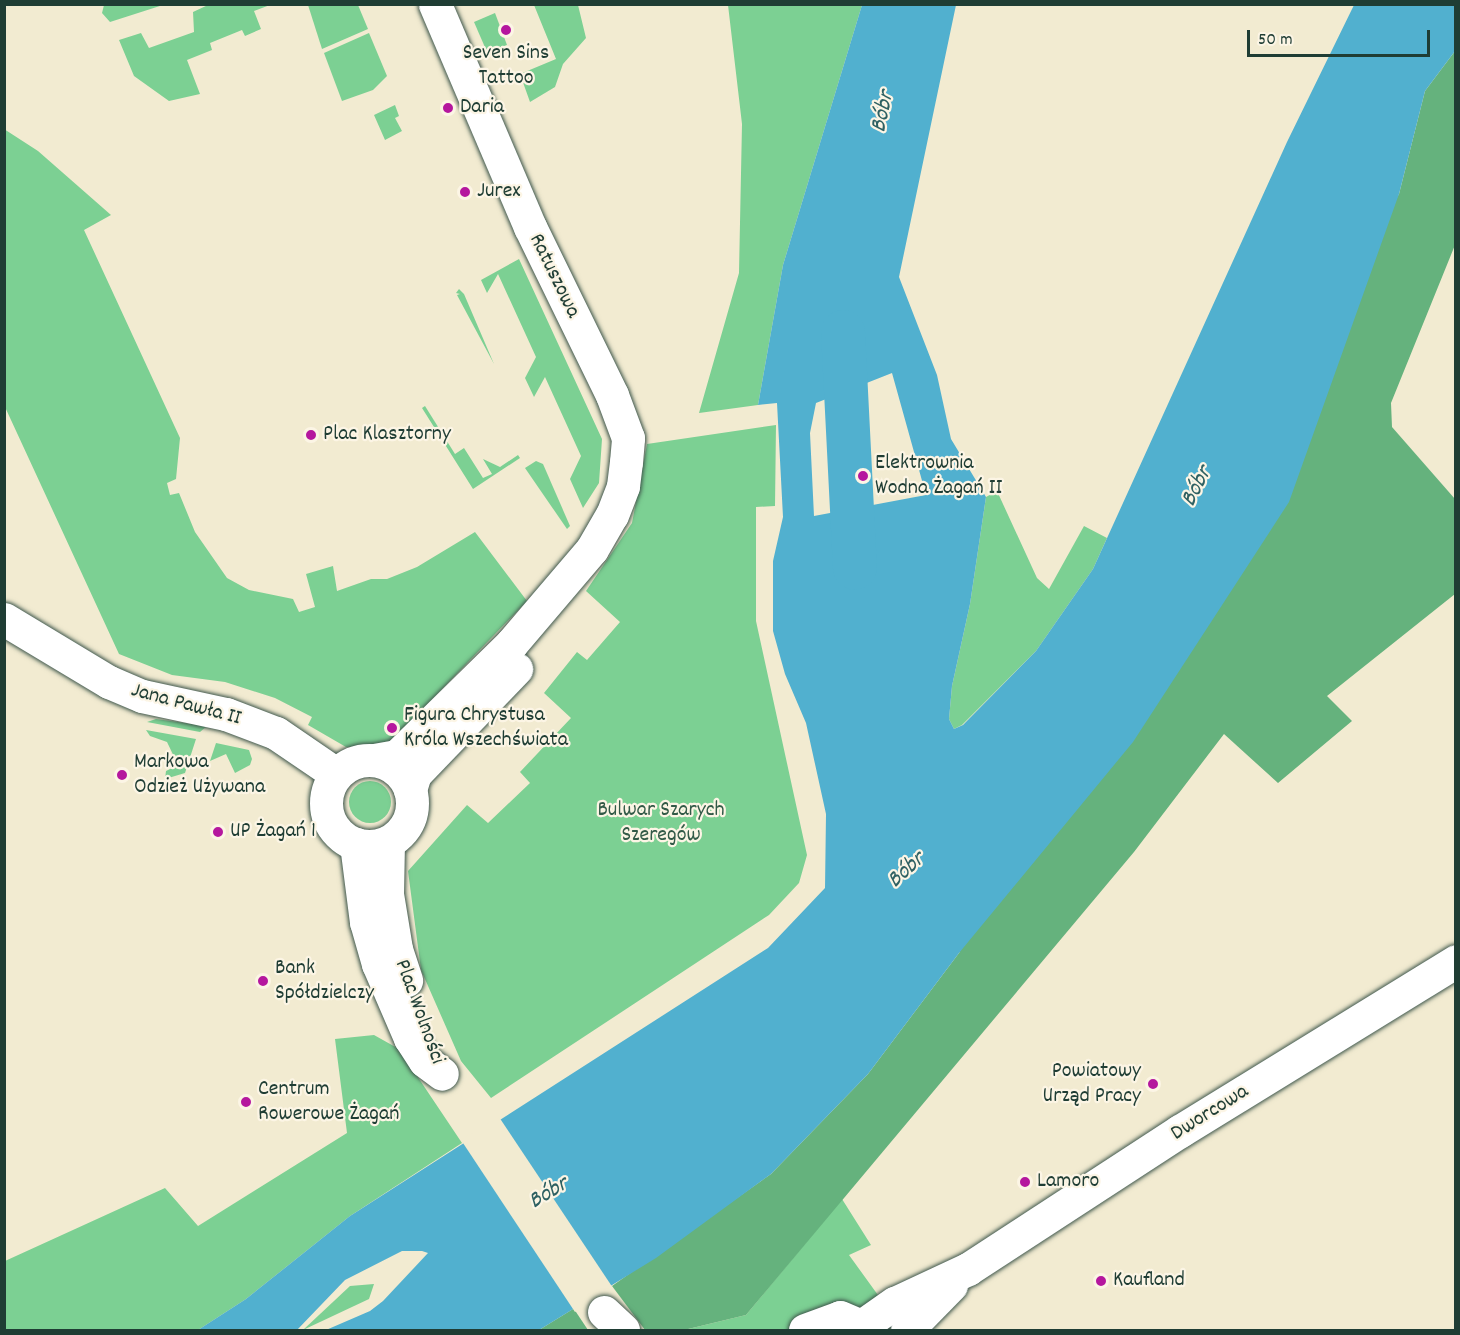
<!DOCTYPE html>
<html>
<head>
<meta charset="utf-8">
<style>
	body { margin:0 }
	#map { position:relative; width:1460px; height:1335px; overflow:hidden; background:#f2ebd1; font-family:Dekko,sans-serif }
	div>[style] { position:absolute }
	.green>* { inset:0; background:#7cd093 }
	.round { border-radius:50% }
	.forest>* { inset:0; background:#65b27d }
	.water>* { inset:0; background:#51b0cf }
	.pier>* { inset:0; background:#f2ebd1 }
	.river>* { height:44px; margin:-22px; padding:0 22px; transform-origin:22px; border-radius:22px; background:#51b0cf }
	.roads { filter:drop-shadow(0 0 2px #3f574c) drop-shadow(0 0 2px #3f574c) }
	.minor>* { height:33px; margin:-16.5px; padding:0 16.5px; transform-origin:16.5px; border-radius:16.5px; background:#fff }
	.major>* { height:33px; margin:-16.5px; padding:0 16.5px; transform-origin:16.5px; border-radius:16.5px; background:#fff }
	.major>.ring { margin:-16.5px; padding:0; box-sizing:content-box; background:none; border:33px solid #fff; border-radius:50% }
	.dots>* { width:16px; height:16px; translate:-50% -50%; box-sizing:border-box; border:3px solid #fcf5e5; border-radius:50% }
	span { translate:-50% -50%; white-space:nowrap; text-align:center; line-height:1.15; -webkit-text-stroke:4.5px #fcf5e5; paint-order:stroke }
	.poi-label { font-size:22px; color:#1f3d34 }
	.left { translate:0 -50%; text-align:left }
	.right { translate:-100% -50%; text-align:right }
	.street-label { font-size:22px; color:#1f3d34 }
	.park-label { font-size:22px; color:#325a47 }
	.water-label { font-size:24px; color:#2e6062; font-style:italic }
	.frame { position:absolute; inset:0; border:6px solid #1f3d34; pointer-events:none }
	.scale { position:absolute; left:1247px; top:30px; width:183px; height:27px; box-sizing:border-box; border:3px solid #1f3d34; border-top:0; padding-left:8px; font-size:18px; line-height:21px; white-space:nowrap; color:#1f3d34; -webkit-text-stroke:4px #fcf5e5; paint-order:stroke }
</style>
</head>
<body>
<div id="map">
	<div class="green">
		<div style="clip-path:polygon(104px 5px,104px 4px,163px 5px,110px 22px,102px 13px)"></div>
		<div style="clip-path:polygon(208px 5px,270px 5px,254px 11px,261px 29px,245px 36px,242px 30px,210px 43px,212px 50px,187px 60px,200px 94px,169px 101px,134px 76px,119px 40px,141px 33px,149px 48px,194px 32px,193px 12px)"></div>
		<div style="clip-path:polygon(308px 5px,358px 5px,368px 29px,322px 49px)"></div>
		<div style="clip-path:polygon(534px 5px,578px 5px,586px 38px,563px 64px,555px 87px,530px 102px,520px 74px,556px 59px)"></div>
		<div style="clip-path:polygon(728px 5px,862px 5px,783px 265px,758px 405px,699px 413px,739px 273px,742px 124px)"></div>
		<div style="clip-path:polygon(495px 13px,507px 45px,487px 52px,474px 22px)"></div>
		<div style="clip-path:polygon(369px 33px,387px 76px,373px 90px,342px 101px,324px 53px)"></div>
		<div style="clip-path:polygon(395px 105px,399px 116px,395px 118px,402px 131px,385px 140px,374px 115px)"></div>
		<div style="clip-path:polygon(4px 129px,38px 151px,111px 215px,84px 230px,180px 438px,176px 479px,167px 483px,170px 495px,179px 493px,195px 532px,227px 578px,249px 590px,293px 599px,299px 612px,315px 607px,306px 574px,333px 566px,337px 591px,371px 579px,387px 579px,417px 567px,475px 532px,527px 601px,386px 747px,346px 747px,308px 725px,312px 717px,275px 698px,225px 682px,172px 675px,119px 654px,5px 407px)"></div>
		<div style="clip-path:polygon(519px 259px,602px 439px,599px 483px,583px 508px,570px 479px,581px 456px,545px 377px,534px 397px,525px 378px,536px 357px,498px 274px,487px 293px,481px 280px)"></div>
		<div style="clip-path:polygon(459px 289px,464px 294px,494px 364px,457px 295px,460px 294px,456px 293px)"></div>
		<div style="clip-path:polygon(425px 406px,455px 454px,464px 448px,483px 478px,492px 474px,483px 459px,500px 467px,518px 455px,520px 458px,473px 489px,422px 408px)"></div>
		<div style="clip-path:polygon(776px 425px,775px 506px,756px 507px,756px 621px,807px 855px,799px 883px,769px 915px,491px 1098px,461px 1061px,421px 970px,408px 871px,467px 805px,488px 823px,530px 783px,520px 772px,571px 718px,544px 693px,577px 652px,587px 660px,620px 622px,586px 591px,632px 523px,647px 444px)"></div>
		<div style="clip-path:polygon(536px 461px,543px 464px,570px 526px,567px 529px,525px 468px)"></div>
		<div style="clip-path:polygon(997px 491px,1037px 578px,1049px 589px,1084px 526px,1107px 538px,1093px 569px,1036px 651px,962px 725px,954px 729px,949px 719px,952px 686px,970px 604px,986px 497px)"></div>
		<div style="clip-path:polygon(156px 719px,207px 726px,200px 732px,147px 722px)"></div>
		<div style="clip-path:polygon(146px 730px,196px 739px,185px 773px,165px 779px,166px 771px,178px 765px,167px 742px,150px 736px)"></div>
		<div style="clip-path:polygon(216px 743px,249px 750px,252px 759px,250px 765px,235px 773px,226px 754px,210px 761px)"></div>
		<div class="round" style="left:349px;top:781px;width:42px;height:42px"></div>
		<div style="clip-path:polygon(374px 1035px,399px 1049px,462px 1143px,350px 1216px,246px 1299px,198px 1330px,5px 1330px,5px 1261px,165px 1188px,198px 1226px,347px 1133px,335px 1039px)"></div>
		<div style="clip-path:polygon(842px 1199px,871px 1245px,849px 1255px,883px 1302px,792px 1330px,684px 1330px,746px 1315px)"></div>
		<div style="clip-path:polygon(374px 1284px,369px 1299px,303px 1330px,350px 1286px)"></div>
	</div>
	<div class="forest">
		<div style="clip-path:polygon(1455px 51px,1455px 245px,1391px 403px,1392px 427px,1455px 499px,1455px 594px,1327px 696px,1352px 721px,1278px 783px,1224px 734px,1134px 852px,746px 1315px,684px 1330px,645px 1330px,612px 1286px,771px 1174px,868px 1074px,959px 953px,1399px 194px,1425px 91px)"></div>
		<div style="clip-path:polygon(574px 1309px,588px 1330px,539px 1330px,573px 1309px)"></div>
	</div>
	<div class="water">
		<div style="clip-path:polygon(evenodd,862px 5px,956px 5px,899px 277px,937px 375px,951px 439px,986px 497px,970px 604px,952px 686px,949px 719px,954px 729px,963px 725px,1036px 651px,1093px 569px,1287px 142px,1354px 5px,1455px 5px,1455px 51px,1425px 91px,1399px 194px,1289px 502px,1133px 742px,959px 953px,868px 1074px,771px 1174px,656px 1258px,539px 1330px,326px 1330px,370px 1311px,383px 1301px,428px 1253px,422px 1251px,402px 1251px,345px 1280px,297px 1330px,198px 1330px,246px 1299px,350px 1216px,768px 948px,825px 888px,826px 814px,806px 723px,785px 674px,773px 631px,773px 561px,783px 517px,777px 403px,758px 405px,783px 265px,862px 5px,892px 373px,926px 495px,814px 516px,810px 433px,816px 403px,892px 373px)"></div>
	</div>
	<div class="pier">
		<div style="clip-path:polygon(499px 1117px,613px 1288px,575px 1312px,461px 1140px)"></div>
	</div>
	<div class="river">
		<div style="left:843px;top:332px;width:236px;rotate:87.1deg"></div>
	</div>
	<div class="roads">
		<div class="minor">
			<div style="left:374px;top:760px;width:23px;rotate:-10deg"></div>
			<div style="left:397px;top:756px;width:161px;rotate:-44.5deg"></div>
			<div style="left:512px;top:643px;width:123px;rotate:-49.6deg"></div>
			<div style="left:592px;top:549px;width:39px;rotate:-60deg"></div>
			<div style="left:612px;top:515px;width:31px;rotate:-69deg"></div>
			<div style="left:623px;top:486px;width:24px;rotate:-83deg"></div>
			<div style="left:626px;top:462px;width:24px;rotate:-85deg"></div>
			<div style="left:628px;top:438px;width:46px;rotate:-110.4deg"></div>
			<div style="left:612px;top:395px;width:187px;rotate:-116deg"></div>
			<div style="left:530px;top:227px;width:242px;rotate:-113.1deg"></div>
			<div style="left:410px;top:790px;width:17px;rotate:-73deg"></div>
			<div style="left:415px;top:774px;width:146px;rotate:-46.1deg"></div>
			<div style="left:863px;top:1325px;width:39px;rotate:-35deg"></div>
			<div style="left:895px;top:1303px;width:81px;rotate:-25deg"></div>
			<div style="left:968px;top:1269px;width:253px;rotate:-33.1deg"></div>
			<div style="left:1180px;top:1131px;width:324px;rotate:-31.6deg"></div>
			<div style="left:907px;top:1330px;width:63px;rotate:-45.6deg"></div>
		</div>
		<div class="major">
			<div style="left:4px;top:619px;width:122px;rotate:31deg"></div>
			<div style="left:109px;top:682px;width:36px;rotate:23deg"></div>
			<div style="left:142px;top:696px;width:86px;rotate:12.1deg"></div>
			<div style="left:226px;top:714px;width:53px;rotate:20.8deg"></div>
			<div style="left:276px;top:733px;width:73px;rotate:34.3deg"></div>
			<div class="ring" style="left:326px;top:760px;width:53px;height:53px"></div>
			<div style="left:388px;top:842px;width:52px;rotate:91.1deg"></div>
			<div style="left:387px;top:894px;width:56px;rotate:80.7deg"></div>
			<div style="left:396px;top:949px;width:33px;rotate:72deg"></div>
			<div style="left:356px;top:844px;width:79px;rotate:82.7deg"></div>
			<div style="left:366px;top:922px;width:44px;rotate:74.1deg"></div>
			<div style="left:378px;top:964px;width:81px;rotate:66.6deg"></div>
			<div style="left:410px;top:1038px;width:27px;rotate:57deg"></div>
			<div style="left:425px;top:1061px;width:21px;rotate:37deg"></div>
			<div style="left:604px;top:1312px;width:26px;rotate:43deg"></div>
			<div style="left:805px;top:1330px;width:37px;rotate:-20deg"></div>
			<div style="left:840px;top:1317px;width:33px;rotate:23deg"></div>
		</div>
	</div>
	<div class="dots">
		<div style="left:506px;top:30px;background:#b5179e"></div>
		<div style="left:448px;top:108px;background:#b5179e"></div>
		<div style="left:465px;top:192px;background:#b5179e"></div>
		<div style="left:311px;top:435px;background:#b5179e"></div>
		<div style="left:863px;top:476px;background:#b5179e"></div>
		<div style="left:392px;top:728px;background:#b5179e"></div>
		<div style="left:122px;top:775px;background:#b5179e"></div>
		<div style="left:218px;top:832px;background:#b5179e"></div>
		<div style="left:263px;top:981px;background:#b5179e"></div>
		<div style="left:1153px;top:1084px;background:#b5179e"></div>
		<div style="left:246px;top:1102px;background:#b5179e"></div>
		<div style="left:1025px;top:1182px;background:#b5179e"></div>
		<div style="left:1101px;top:1281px;background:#b5179e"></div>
	</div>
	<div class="poi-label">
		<span style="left:506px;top:66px">Seven Sins<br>Tattoo</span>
		<span class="left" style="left:460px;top:108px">Daria</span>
		<span class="left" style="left:477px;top:192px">Jurex</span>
		<span class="left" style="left:323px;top:435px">Plac Klasztorny</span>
		<span class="left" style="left:875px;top:476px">Elektrownia<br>Wodna Żagań II</span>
		<span class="left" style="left:404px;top:728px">Figura Chrystusa<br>Króla Wszechświata</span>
		<span class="left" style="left:134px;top:775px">Markowa<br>Odzież Używana</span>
		<span class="left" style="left:230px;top:832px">UP Żagań 1</span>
		<span class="left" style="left:275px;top:981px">Bank<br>Spółdzielczy</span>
		<span class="right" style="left:1141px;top:1084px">Powiatowy<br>Urząd Pracy</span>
		<span class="left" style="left:258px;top:1102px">Centrum<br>Rowerowe Żagań</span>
		<span class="left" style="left:1037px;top:1182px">Lamoro</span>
		<span class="left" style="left:1113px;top:1281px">Kaufland</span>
	</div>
	<div class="street-label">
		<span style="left:554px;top:276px;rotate:64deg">Ratuszowa</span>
		<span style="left:186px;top:705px;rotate:15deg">Jana Pawła II</span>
		<span style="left:419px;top:1012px;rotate:70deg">Plac Wolności</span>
		<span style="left:1210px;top:1113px;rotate:-32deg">Dworcowa</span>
	</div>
	<div class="park-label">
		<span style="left:661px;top:823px">Bulwar Szarych<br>Szeregów</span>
	</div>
	<div class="water-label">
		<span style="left:884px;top:112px;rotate:-78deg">Bóbr</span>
		<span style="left:1198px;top:487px;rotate:-63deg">Bóbr</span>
		<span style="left:907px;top:871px;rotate:-42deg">Bóbr</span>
		<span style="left:549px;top:1194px;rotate:-31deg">Bóbr</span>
	</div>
	<div class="frame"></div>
	<div class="scale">50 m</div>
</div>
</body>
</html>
